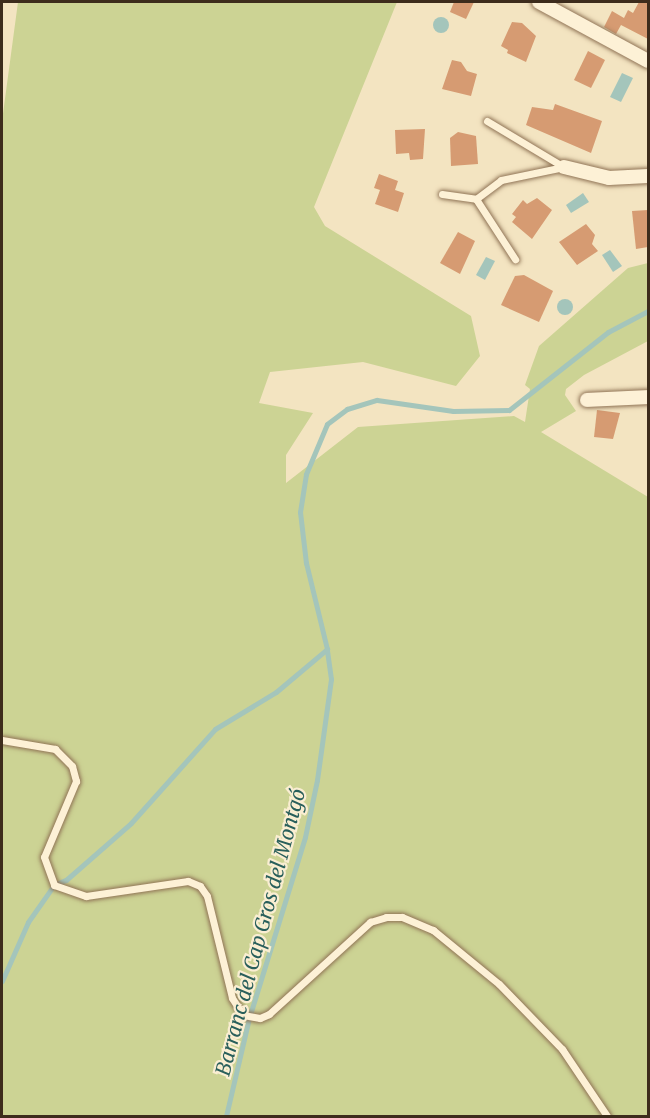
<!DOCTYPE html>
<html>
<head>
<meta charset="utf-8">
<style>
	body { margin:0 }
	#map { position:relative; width:650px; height:1118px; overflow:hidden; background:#f3e4c1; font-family:Merriweather,serif }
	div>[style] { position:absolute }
	.green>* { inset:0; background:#ccd394 }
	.water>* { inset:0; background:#a4c5bb }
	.round { border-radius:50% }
	.stream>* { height:5px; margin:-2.5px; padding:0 2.5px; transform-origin:2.5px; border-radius:2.5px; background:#a4c5bb }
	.building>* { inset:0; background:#d69b72 }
	.roads { filter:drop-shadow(0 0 2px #907456) drop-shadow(0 0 2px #907456) }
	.lane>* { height:7px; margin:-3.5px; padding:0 3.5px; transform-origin:3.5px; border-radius:3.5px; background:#fdf1d6 }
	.street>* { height:14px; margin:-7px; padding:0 7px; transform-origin:7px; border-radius:7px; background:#fdf1d6 }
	span { translate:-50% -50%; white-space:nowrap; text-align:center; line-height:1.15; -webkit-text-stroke:4.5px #faeed2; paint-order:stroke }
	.water-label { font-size:20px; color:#295f5b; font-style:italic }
	.frame { position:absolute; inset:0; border:3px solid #3d2c1c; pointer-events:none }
</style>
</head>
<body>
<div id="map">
	<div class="green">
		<div style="clip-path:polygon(18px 2px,397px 2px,314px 207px,325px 226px,471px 316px,480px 356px,456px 386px,363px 362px,270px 372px,259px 403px,313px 413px,286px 455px,286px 483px,358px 427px,514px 416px,525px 422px,530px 389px,525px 385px,539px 346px,628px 268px,648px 263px,648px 341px,584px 375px,566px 389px,565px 395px,576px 411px,541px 432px,648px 497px,648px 1116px,2px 1116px,2px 121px)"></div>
	</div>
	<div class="water">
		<div class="round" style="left:433px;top:17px;width:16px;height:16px"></div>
		<div style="clip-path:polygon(622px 73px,633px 78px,621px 102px,610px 97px)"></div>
		<div style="clip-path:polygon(583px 193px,589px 202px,571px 213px,566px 205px)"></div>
		<div style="clip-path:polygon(610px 250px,622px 266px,613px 272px,602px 255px)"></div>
		<div style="clip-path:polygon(486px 257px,495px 261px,485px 280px,476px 275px)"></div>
		<div class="round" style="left:557px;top:299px;width:16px;height:16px"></div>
	</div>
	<div class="stream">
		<div style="left:2px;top:981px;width:64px;rotate:-66.2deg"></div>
		<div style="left:28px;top:922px;width:45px;rotate:-54.9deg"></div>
		<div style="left:54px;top:885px;width:13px;rotate:-23deg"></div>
		<div style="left:66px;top:880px;width:86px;rotate:-41.2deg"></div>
		<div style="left:131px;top:823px;width:126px;rotate:-48.2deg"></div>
		<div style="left:215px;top:729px;width:71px;rotate:-31.2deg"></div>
		<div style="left:276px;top:692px;width:67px;rotate:-40.1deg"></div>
		<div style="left:327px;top:649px;width:89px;rotate:-103.7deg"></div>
		<div style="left:306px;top:563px;width:51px;rotate:-96.7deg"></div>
		<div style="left:300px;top:512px;width:38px;rotate:-81deg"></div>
		<div style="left:306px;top:474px;width:54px;rotate:-67.2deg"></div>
		<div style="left:327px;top:424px;width:25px;rotate:-37deg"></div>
		<div style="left:347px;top:409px;width:31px;rotate:-17deg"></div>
		<div style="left:377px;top:400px;width:77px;rotate:8.2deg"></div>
		<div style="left:453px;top:411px;width:56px;rotate:-1deg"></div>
		<div style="left:509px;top:410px;width:126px;rotate:-38.2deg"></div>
		<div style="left:608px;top:332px;width:45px;rotate:-27.7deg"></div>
		<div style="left:226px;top:1116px;width:101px;rotate:-76.8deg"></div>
		<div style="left:249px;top:1018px;width:189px;rotate:-72.8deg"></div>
		<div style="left:305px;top:837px;width:58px;rotate:-78.1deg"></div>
		<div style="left:317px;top:780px;width:102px;rotate:-82.1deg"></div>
		<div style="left:331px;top:679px;width:30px;rotate:-98deg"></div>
	</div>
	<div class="building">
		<div style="clip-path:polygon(454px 2px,474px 2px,466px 19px,450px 12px)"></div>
		<div style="clip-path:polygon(639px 2px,648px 2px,648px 39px,621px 25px,616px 34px,604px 27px,612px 11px,624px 18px,628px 10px,633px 13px)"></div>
		<div style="clip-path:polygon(512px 22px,522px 23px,536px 36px,526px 62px,507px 53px,508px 50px,501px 46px)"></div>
		<div style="clip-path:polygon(588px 51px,605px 60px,591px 88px,574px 80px)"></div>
		<div style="clip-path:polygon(452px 60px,461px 62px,467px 71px,477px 74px,471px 96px,442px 89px)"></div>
		<div style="clip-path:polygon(555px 104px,602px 121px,591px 153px,526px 125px,532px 107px,553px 110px)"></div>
		<div style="clip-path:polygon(425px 129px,423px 159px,410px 160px,409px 153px,396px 154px,395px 130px)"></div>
		<div style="clip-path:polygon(458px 132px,476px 136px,478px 164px,451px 166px,450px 138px)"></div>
		<div style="clip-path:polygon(379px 174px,398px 181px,395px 190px,404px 193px,398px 212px,375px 204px,380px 190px,374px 188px)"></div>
		<div style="clip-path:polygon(537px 198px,552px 210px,532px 239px,512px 222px,516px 217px,512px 214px,523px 200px,527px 204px)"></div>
		<div style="clip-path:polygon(648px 210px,648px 247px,636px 249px,632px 211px)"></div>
		<div style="clip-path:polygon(586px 224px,595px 235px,592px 244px,598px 251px,577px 265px,559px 242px)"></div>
		<div style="clip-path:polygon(458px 232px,475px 241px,460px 274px,440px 263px)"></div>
		<div style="clip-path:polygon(524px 275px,553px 291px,539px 322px,501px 305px,515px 276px)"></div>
		<div style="clip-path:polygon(597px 410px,620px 413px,613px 439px,594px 437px)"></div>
	</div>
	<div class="roads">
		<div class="lane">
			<div style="left:487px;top:121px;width:90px;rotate:30.9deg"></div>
			<div style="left:442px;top:194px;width:34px;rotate:8deg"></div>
			<div style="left:476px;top:199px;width:72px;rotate:57deg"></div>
			<div style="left:476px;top:199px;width:31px;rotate:-37deg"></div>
			<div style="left:501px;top:180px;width:64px;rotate:-11.7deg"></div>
			<div style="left:2px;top:740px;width:54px;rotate:9.6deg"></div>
			<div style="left:55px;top:749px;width:24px;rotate:45deg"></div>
			<div style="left:72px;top:766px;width:16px;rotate:75deg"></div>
			<div style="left:76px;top:781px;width:82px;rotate:112.8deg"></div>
			<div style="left:44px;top:857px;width:30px;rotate:70deg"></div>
			<div style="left:54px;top:885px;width:34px;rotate:19deg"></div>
			<div style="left:86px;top:896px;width:103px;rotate:-8.4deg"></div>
			<div style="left:188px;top:881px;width:13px;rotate:23deg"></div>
			<div style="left:200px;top:886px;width:12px;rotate:55deg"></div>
			<div style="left:207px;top:896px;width:105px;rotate:76.2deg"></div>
			<div style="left:232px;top:998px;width:20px;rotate:57deg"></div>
			<div style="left:243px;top:1015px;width:17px;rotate:10deg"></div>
			<div style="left:260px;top:1018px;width:10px;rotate:-24deg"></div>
			<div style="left:269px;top:1014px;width:137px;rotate:-42.3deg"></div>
			<div style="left:370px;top:922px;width:17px;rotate:-17deg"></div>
			<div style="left:386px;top:917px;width:16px"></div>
			<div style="left:402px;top:917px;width:34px;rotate:23deg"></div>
			<div style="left:433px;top:930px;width:85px;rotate:39.3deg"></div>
			<div style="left:499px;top:984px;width:91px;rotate:45.9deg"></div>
			<div style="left:562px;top:1049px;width:81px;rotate:56.1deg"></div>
		</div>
		<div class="street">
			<div style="left:539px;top:2px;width:124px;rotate:28.4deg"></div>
			<div style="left:564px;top:167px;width:46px;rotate:13.7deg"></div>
			<div style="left:609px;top:178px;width:39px;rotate:-3deg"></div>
			<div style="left:587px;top:400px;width:61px;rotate:-2.8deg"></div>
		</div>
	</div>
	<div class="water-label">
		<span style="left:260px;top:932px;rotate:-75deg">Barranc del Cap Gros del Montgó</span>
	</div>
	<div class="frame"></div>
</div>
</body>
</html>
